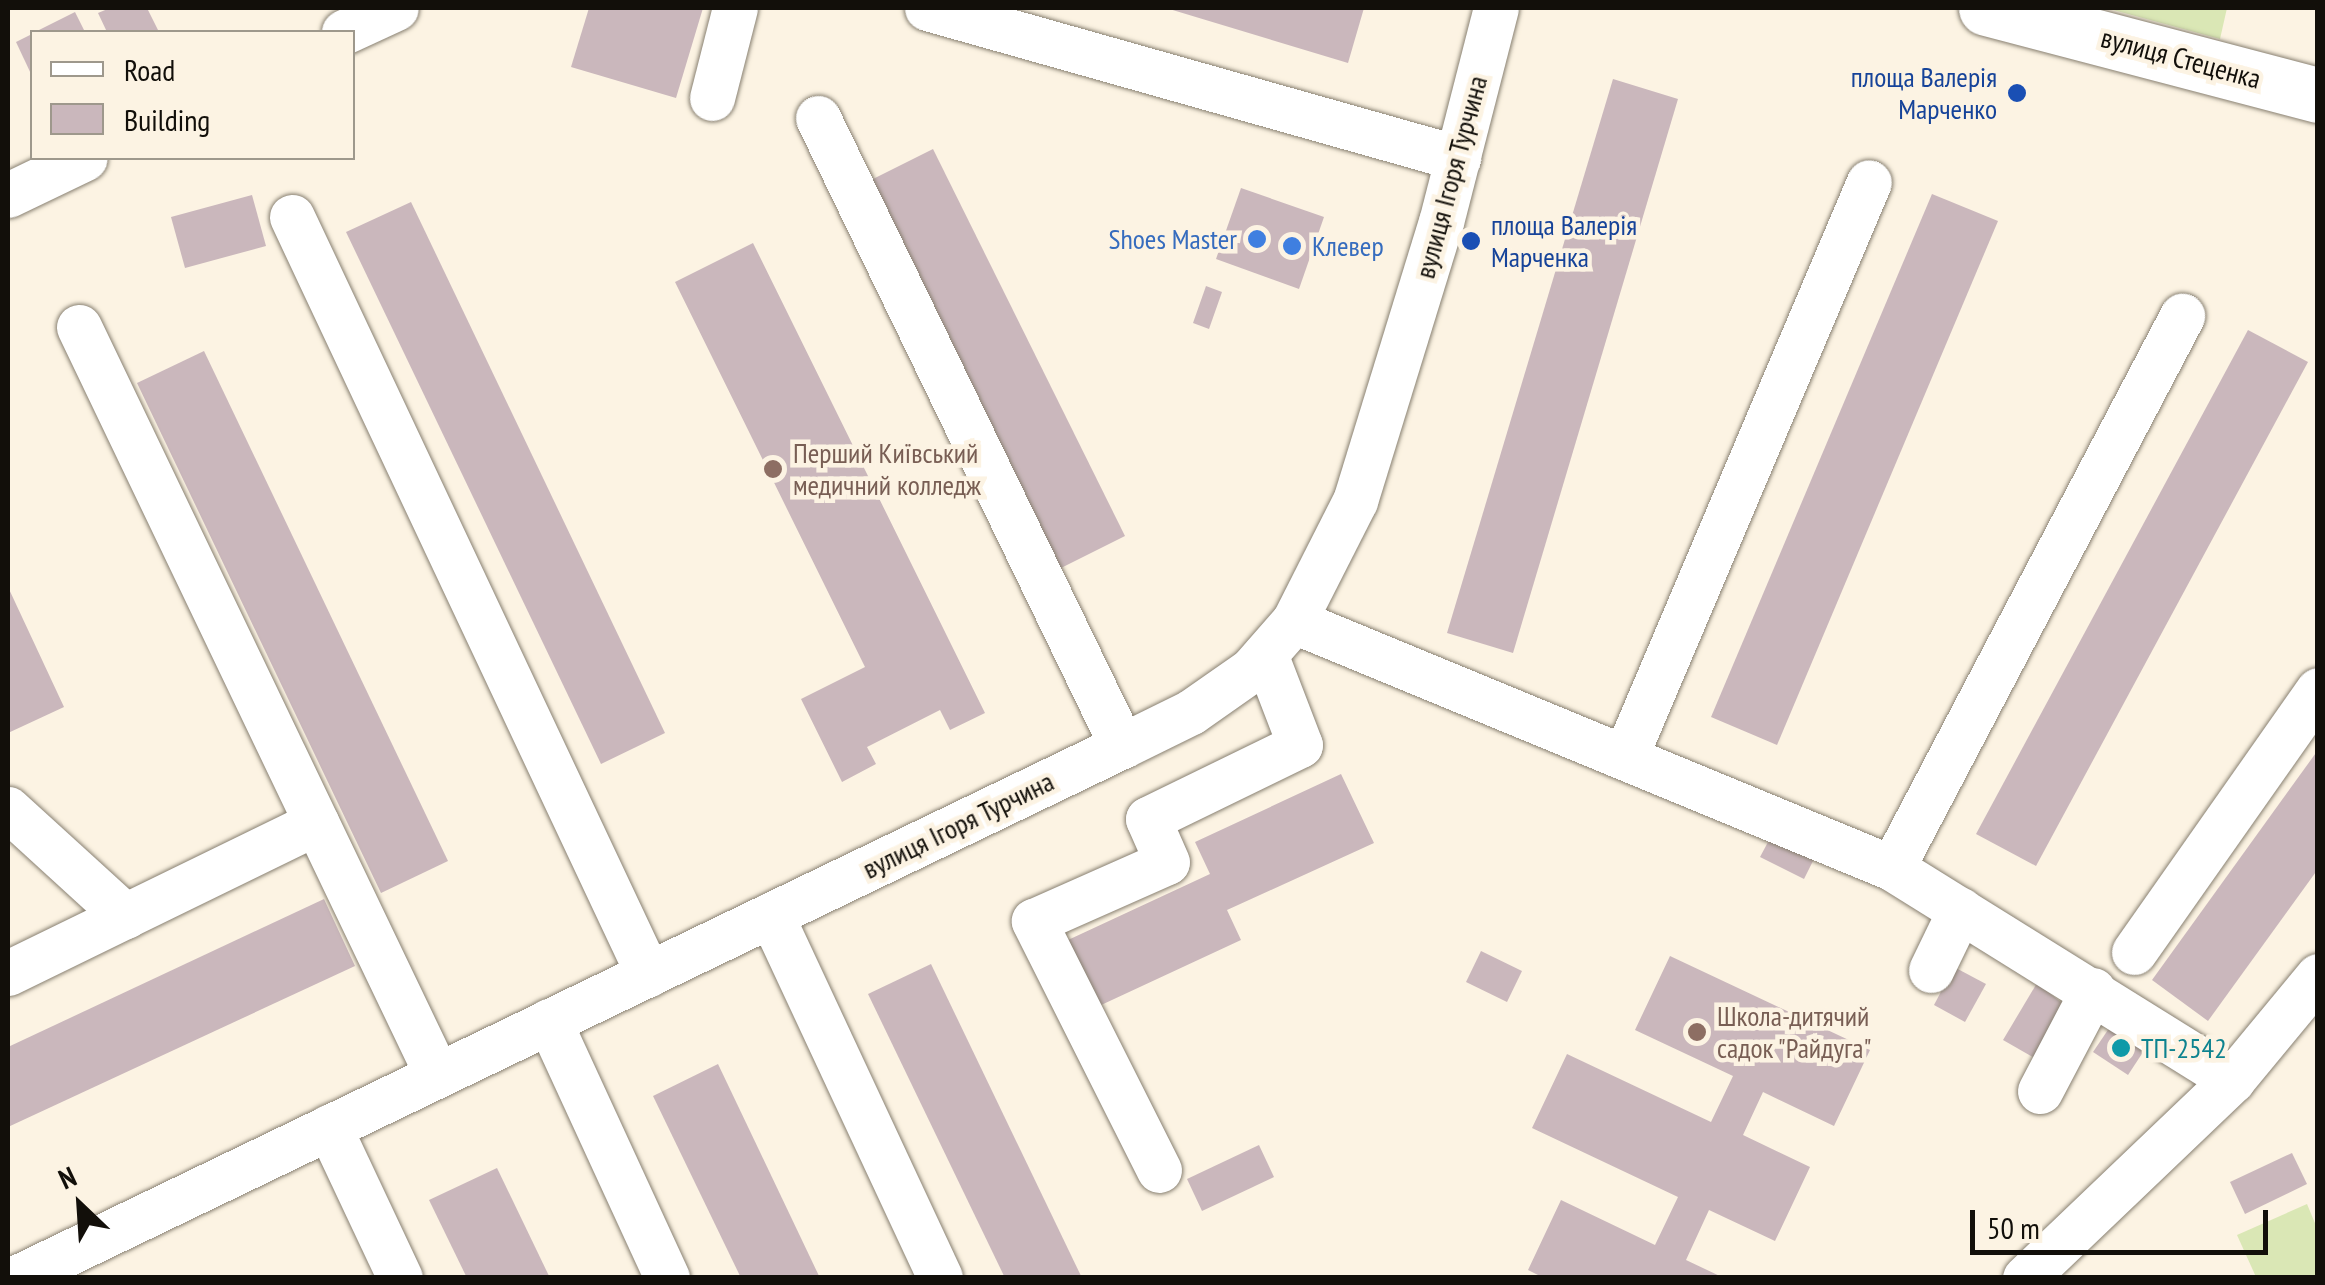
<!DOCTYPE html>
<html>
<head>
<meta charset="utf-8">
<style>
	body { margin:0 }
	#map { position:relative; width:2325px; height:1285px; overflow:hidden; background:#fcf3e3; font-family:"PT Sans Narrow",sans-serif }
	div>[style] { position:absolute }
	.green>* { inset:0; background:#dae7b5 }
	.building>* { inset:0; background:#cab7bc }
	.roads { filter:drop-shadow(0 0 2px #888071) drop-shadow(0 0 2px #888071) }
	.minor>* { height:45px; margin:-22.5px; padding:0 22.5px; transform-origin:22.5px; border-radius:22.5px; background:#fff }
	.major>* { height:55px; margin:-27.5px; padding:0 27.5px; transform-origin:27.5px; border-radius:27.5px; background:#fff }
	.dots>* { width:28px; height:28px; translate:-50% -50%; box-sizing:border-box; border:5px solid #fcf3e3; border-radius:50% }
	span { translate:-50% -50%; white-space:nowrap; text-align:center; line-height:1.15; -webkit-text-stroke:9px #fcf3e3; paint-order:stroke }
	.street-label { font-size:28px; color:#120f0a }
	.transit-label { font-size:28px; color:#164399 }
	.right { translate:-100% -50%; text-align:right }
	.left { translate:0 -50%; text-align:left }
	.shop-label { font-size:28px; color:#366cbe }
	.education-label { font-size:28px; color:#785e54 }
	.culture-label { font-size:28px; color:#0d838f }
	.frame { position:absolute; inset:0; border:10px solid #120f0a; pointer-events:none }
	.legend { position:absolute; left:30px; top:30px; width:325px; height:130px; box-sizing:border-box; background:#fcf3e3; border:2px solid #9e988c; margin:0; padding:12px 18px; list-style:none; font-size:30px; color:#120f0a }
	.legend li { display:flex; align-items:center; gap:20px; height:50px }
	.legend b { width:50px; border:2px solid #9e988c }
	.north { position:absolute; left:30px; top:1155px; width:100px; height:100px; -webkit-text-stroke:8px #fcf3e3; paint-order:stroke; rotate:335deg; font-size:28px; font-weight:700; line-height:40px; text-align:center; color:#120f0a }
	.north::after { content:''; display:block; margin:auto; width:35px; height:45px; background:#120f0a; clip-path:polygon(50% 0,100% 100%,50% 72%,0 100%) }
	.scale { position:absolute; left:1970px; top:1210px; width:298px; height:45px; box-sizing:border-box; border:5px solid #120f0a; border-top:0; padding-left:12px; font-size:30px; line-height:35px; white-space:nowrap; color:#120f0a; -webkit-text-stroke:8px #fcf3e3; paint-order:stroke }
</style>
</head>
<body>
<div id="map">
	<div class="green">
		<div style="clip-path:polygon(2106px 8px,2227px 8px,2220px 39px)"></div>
		<div style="clip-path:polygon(2307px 1204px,2317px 1228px,2317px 1277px,2256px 1277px,2237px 1235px)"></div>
	</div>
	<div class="building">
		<div style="clip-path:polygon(110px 8px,147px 8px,159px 32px,107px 32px,98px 13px)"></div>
		<div style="clip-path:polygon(589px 8px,703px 8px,676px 98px,571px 67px)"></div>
		<div style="clip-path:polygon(1166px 8px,1364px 8px,1348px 63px)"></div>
		<div style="clip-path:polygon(75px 12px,85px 32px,35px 32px)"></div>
		<div style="clip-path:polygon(32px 34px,32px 76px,16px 42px)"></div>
		<div style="clip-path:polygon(1613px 79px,1678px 99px,1513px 653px,1447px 633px)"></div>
		<div style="clip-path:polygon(933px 149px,1125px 536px,1059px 569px,867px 182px)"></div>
		<div style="clip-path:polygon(1241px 188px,1324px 217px,1299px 289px,1216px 259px)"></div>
		<div style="clip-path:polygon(1932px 194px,1998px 221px,1777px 745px,1711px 717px)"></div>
		<div style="clip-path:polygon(252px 195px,266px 246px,185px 268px,171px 217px)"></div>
		<div style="clip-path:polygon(411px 202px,665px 733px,601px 764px,346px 232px)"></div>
		<div style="clip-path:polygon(753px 243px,985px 713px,950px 730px,940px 710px,867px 747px,876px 764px,842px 782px,801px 699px,865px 667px,675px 282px)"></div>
		<div style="clip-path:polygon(1206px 286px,1222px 292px,1209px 329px,1193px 323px)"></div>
		<div style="clip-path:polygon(2248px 330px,2308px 362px,2036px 866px,1976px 834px)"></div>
		<div style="clip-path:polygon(204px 351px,448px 861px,381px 893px,137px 383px)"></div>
		<div style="clip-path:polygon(8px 587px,64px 707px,8px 733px)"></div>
		<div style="clip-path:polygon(2318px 750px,2318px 869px,2208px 1021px,2152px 980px)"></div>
		<div style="clip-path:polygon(1341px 774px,1374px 843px,1227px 910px,1241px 940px,1099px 1006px,1068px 940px,1210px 874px,1195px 842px)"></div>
		<div style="clip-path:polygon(1775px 829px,1818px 851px,1804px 879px,1760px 857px)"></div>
		<div style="clip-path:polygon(324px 899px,355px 966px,8px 1127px,8px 1047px)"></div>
		<div style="clip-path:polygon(1481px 951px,1522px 971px,1507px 1002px,1466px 982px)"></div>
		<div style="clip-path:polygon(1670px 956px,1870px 1050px,1834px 1126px,1763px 1092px,1743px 1135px,1810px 1167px,1775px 1241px,1709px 1210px,1686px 1260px,1724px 1278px,1544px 1278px,1528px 1270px,1561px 1200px,1655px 1245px,1678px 1197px,1532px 1128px,1567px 1054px,1711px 1122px,1733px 1076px,1635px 1030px)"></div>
		<div style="clip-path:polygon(931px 964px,1082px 1278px,1005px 1278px,868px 994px)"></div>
		<div style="clip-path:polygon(1954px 967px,1986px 984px,1965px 1022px,1934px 1005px)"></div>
		<div style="clip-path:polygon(2037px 983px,2067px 1007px,2036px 1059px,2003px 1040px)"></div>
		<div style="clip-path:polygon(2114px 1021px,2149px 1043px,2128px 1075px,2093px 1052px)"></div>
		<div style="clip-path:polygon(718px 1064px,820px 1278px,741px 1278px,653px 1096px)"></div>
		<div style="clip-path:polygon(1259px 1145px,1274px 1177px,1202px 1211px,1187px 1179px)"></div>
		<div style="clip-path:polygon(2292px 1153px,2307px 1184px,2245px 1214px,2230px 1182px)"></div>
		<div style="clip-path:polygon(497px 1168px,550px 1278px,467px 1278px,429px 1200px)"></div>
	</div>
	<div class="roads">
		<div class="minor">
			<div style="left:927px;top:8px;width:552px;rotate:15.77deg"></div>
			<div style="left:344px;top:32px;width:57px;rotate:-24.8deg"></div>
			<div style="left:712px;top:98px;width:93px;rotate:-75.7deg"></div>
			<div style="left:818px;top:118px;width:698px;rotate:64.17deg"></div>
			<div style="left:8px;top:195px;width:85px;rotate:-25.7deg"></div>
			<div style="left:292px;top:217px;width:837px;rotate:64.81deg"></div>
			<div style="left:79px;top:327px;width:829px;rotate:64.42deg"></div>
			<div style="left:1294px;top:621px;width:647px;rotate:22.44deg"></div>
			<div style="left:1892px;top:868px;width:401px;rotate:31.9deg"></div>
			<div style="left:1626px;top:755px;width:622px;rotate:-67.02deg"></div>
			<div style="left:8px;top:809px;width:159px;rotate:42.4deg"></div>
			<div style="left:1892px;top:868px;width:624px;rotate:-62.28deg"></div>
			<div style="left:771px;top:915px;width:400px;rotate:65deg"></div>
			<div style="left:2134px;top:952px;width:320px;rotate:-54.9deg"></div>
			<div style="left:1931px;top:970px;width:67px;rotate:-64.2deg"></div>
			<div style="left:8px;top:973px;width:343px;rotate:-26deg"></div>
			<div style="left:549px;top:1021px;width:283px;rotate:65.3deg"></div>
			<div style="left:2040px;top:1091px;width:114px;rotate:-62.3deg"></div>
			<div style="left:329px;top:1127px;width:167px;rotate:64.8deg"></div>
			<div style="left:1159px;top:1170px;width:279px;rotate:-116.7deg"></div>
			<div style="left:1034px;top:921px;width:145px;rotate:-23.9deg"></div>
			<div style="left:1167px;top:862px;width:47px;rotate:-113.8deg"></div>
			<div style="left:1148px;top:819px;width:169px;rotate:-26deg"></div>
			<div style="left:1300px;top:745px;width:97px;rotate:-111deg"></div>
			<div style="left:16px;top:1278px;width:1227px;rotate:-25.69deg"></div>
			<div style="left:1122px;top:746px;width:77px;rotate:-26.2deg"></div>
			<div style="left:1191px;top:712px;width:73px;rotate:-35deg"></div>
			<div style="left:1251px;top:670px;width:65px;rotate:-48.7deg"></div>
			<div style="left:1294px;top:621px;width:135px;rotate:-63.1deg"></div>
			<div style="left:1355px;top:501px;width:292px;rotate:-72.9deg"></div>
			<div style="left:1441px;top:222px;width:221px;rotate:-75.6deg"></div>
			<div style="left:2025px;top:1278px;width:286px;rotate:-43.7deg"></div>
			<div style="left:2232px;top:1080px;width:135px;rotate:-50.4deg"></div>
		</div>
		<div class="major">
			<div style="left:1986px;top:8px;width:343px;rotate:14.7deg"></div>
		</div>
	</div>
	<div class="dots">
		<div style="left:2017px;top:93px;background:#1a4fb4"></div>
		<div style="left:1257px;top:239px;background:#3f7fe0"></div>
		<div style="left:1471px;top:241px;background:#1a4fb4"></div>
		<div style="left:1292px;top:246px;background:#3f7fe0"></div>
		<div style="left:773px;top:469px;background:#8d6e63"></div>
		<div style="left:1697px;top:1032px;background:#8d6e63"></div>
		<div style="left:2121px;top:1048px;background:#0f9aa8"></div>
	</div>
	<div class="street-label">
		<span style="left:2181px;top:58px;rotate:15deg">вулиця Стеценка</span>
		<span style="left:1451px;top:177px;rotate:-75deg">вулиця Ігоря Турчина</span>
		<span style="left:958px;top:825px;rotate:-26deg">вулиця Ігоря Турчина</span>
	</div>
	<div class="transit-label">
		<span class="right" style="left:1997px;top:93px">площа Валерія<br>Марченко</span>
		<span class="left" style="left:1491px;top:241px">площа Валерія<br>Марченка</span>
	</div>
	<div class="shop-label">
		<span class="right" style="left:1237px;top:239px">Shoes Master</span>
		<span class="left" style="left:1312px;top:246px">Клевер</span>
	</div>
	<div class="education-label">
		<span class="left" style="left:793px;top:469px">Перший Київський<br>медичний колледж</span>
		<span class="left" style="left:1717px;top:1032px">Школа-дитячий<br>садок "Райдуга"</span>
	</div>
	<div class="culture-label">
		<span class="left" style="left:2141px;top:1048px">ТП-2542</span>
	</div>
	<div class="frame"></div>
	<ul class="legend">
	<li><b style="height:12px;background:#fff"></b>Road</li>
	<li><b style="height:28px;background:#cab7bc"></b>Building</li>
	</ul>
	<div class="north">N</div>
	<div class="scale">50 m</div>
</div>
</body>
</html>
